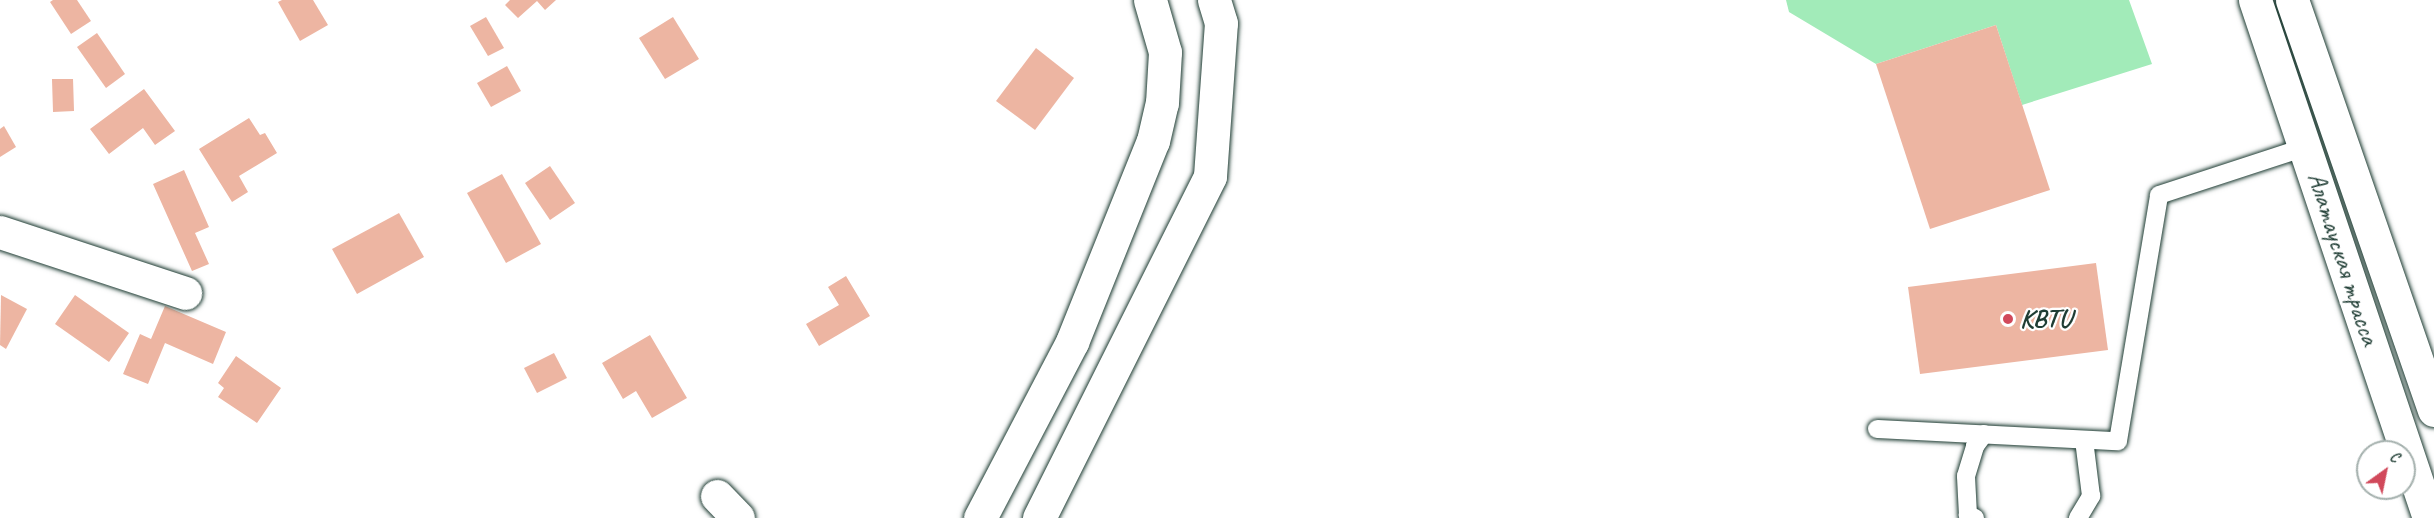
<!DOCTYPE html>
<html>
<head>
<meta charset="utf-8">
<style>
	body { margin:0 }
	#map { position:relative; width:2434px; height:518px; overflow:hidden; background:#fff; font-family:Caveat,sans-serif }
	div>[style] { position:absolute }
	.green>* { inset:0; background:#a2ebb9 }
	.building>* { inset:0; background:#edb5a2 }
	.roads { filter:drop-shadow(0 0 2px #1f3d34) drop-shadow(0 0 2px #1f3d34) }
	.service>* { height:18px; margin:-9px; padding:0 9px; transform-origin:9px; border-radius:9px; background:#fff }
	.minor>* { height:33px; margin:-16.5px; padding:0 16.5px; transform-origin:16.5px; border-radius:16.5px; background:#fff }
	.tertiary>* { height:33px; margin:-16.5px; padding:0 16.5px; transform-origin:16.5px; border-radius:16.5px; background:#fff }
	.dots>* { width:16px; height:16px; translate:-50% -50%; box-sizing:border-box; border:3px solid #fff; border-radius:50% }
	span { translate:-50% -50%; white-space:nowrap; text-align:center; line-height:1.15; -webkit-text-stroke:4.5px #fff; paint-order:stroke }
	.street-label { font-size:26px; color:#1f3d34 }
	.poi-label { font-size:26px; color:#1f3d34; font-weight:700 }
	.left { translate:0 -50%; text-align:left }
	.north { position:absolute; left:2356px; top:440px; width:60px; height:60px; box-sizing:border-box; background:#fff; border:2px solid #a5b1ae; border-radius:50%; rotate:33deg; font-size:16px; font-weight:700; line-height:24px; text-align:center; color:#1f3d34 }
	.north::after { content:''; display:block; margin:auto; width:21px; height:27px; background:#d1495b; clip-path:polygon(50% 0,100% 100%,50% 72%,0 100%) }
</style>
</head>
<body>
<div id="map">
	<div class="green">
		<div style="clip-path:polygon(1786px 0,2129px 0,2152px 64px,2022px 105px,1996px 25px,1876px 64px,1789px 12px)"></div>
	</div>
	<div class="building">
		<div style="clip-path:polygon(53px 0,77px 0,91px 21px,71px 34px,50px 2px)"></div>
		<div style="clip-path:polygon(282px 0,313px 0,328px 25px,300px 41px,278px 2px)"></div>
		<div style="clip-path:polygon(510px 0,556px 0,545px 10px,537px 1px,518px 18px,505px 5px)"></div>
		<div style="clip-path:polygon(486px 17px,504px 48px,488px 56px,470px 26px)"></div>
		<div style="clip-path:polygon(673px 17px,699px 59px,665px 79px,639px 38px)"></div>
		<div style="clip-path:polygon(1996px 25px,2050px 190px,1930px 229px,1876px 64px)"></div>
		<div style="clip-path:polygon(97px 33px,125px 74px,106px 88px,77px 47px)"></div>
		<div style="clip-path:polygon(1036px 48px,1074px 78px,1035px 130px,996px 101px)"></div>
		<div style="clip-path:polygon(507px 66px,521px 91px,491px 107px,477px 83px)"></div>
		<div style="clip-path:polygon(52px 79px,73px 79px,74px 111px,53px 112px)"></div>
		<div style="clip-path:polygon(144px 89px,175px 131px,155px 145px,143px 128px,109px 154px,90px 129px)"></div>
		<div style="clip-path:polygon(249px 118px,260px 135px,265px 133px,277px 153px,239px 176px,248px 192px,232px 202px,199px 149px)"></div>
		<div style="clip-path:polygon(4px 126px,16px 147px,0 157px,0 129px)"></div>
		<div style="clip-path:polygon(550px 166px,575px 203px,550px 220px,525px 183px)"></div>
		<div style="clip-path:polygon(184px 170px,209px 227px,195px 233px,209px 264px,192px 271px,153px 184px)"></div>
		<div style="clip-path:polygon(502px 174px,541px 244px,506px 263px,467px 193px)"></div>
		<div style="clip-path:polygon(399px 213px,424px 257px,357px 294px,332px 249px)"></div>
		<div style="clip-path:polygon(2096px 263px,2108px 350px,1920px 374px,1908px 287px)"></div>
		<div style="clip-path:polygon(846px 276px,870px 316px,819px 346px,806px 324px,839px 305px,828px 287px)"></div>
		<div style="clip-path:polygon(1px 295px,27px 309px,6px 349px,0 345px)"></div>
		<div style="clip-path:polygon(75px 295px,129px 333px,109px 362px,55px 324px)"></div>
		<div style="clip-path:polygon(165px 306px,226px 332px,213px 364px,165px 343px,148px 384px,123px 374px,140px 334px,151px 339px)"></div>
		<div style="clip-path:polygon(650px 335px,687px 398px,652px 418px,636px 391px,623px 399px,602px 363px)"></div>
		<div style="clip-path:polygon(554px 353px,567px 378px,537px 393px,524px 368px)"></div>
		<div style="clip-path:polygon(236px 356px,281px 388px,257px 423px,218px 397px,224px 388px,218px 383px)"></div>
	</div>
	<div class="roads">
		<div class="service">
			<div style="left:1877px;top:429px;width:241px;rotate:2.9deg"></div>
			<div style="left:2118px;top:441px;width:249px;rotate:-80.5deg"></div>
			<div style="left:2159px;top:195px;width:155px;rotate:-18.1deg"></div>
			<div style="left:1975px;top:518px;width:8px;rotate:-157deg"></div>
			<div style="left:1968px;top:515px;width:39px;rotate:-93deg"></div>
			<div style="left:1966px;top:476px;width:31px;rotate:-73deg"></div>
			<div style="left:1975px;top:446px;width:15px;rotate:-53deg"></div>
			<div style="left:2078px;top:518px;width:26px;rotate:-59deg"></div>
			<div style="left:2091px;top:496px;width:56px;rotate:-97.1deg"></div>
		</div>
		<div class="minor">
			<div style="left:0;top:232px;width:195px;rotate:18.2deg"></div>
			<div style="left:717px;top:496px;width:30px;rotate:46deg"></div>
			<div style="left:980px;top:518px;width:199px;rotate:-62.4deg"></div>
			<div style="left:1072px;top:342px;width:217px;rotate:-68.1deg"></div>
			<div style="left:1153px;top:141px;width:39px;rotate:-77deg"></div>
			<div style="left:1162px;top:103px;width:51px;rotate:-86.6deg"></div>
			<div style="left:1165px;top:52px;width:54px;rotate:-106.1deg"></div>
			<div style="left:1039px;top:518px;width:382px;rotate:-63.4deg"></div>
			<div style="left:1210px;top:176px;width:153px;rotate:-85.9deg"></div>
			<div style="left:1221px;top:23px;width:24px;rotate:-107deg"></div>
		</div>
		<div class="tertiary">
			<div style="left:2255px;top:0;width:546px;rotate:71.43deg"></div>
			<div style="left:2292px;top:0;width:434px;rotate:70.9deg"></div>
		</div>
	</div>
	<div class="dots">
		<div style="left:2008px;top:319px;background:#d1495b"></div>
	</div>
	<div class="street-label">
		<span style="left:2343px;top:259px;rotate:72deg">Алатауская трасса</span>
	</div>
	<div class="poi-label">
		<span class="left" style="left:2020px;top:319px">KBTU</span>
	</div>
	<div class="north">С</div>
</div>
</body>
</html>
